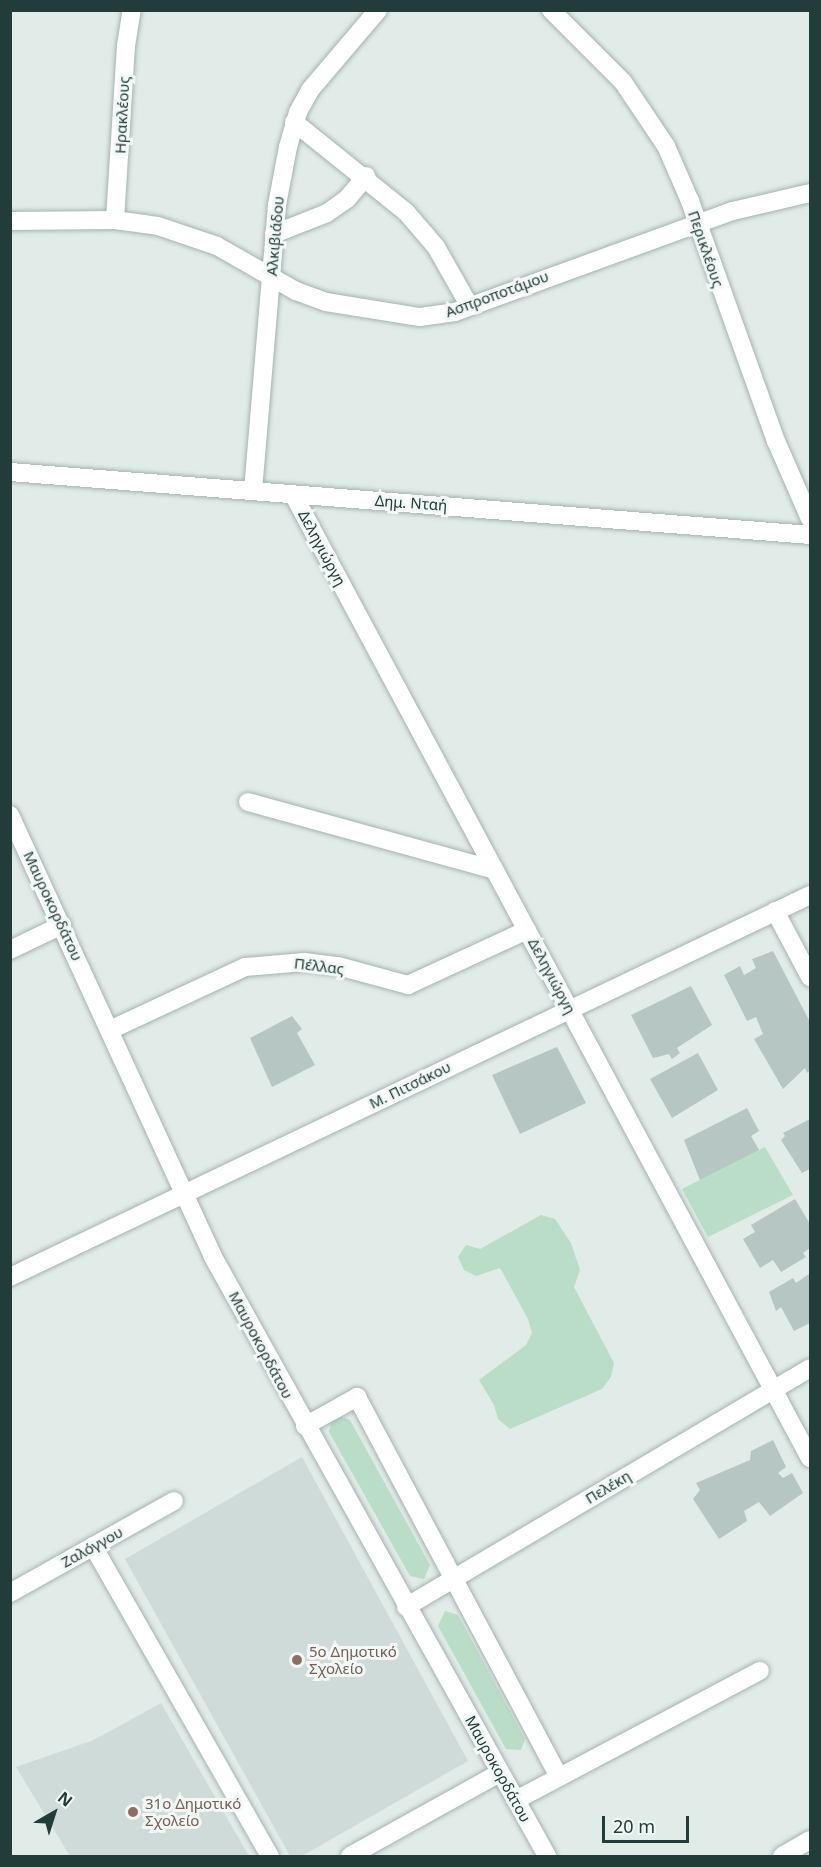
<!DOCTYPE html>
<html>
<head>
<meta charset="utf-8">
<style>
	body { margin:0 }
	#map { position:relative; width:821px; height:1867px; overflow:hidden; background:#e1ebe8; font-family:"Noto Sans",sans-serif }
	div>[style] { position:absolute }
	.built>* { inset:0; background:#cfdbd8 }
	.green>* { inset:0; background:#baddc8 }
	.building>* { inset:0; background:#b6c6c2 }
	.roads { filter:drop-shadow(0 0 2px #a4b3b0) drop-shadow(0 0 2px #a4b3b0) }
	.minor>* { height:18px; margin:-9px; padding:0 9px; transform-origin:9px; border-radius:9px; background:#fff }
	.dots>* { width:16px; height:16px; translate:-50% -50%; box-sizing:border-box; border:3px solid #f1f8f6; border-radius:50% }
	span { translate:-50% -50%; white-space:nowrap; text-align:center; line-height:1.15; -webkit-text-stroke:6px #f1f8f6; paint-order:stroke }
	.street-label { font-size:15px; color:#213c39 }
	.education-label { font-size:15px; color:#785e54 }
	.left { translate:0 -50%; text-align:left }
	.frame { position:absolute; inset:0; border:12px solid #213c39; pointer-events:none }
	.north { position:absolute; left:24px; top:1783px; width:60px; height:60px; -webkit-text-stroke:4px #f1f8f6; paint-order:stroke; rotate:39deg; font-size:16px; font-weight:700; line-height:24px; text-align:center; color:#213c39 }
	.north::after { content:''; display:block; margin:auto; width:21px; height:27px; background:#213c39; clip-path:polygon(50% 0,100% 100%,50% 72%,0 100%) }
	.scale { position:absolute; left:602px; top:1816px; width:87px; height:27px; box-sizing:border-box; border:3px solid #213c39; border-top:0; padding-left:8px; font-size:18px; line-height:21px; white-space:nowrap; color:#213c39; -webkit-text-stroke:4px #f1f8f6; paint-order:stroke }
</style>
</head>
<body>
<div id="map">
	<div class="built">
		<div style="clip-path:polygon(302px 1457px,468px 1761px,302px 1856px,290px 1856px,125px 1559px)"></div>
		<div style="clip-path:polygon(161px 1703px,249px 1856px,70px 1856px,16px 1767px,94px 1740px)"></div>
	</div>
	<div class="green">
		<div style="clip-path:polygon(765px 1147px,793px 1195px,708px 1237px,682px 1189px)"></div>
		<div style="clip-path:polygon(541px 1215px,555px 1219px,571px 1243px,580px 1270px,574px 1287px,614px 1363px,611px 1377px,602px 1389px,510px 1429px,498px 1419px,494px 1405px,479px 1380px,526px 1345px,532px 1333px,528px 1319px,500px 1268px,476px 1276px,464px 1270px,458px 1257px,466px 1245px,480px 1249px)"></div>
		<div style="clip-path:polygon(339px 1416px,350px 1420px,430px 1565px,424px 1579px,410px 1576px,329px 1432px,332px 1420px)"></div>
		<div style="clip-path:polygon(445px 1611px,458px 1615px,525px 1739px,521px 1750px,506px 1749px,438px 1626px)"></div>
	</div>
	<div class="building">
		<div style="clip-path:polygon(773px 951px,810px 1022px,810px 1070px,807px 1073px,805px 1068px,783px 1089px,754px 1039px,763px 1034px,756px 1017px,747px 1021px,724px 975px,740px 966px,744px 975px,756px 968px,752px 959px)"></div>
		<div style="clip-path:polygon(691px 986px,712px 1025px,677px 1048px,680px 1053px,672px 1059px,669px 1054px,653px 1058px,631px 1015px)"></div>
		<div style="clip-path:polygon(292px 1016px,302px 1029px,297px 1033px,315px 1065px,272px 1087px,250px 1038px)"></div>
		<div style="clip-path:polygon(557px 1047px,586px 1103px,520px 1134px,492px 1075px)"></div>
		<div style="clip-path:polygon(698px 1053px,718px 1090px,672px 1118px,650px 1079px)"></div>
		<div style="clip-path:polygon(747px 1108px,759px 1131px,751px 1136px,759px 1150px,700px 1180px,684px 1140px)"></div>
		<div style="clip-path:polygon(810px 1119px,810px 1169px,802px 1173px,781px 1140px,785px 1136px,783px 1133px)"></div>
		<div style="clip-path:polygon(795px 1199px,810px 1224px,810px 1248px,803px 1253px,806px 1257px,781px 1272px,773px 1260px,760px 1268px,743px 1239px,755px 1232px,751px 1225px)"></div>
		<div style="clip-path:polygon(810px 1268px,810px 1323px,794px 1331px,781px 1307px,776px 1311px,769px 1292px,793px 1278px,796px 1283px,809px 1274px)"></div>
		<div style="clip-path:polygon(773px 1440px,786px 1467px,778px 1473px,783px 1478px,792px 1473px,803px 1493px,770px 1516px,759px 1502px,744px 1511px,747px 1521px,719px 1539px,693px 1499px,700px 1490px,696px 1483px,750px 1460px,751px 1451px)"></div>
	</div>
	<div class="roads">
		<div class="minor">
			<div style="left:551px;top:10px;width:102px;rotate:45deg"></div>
			<div style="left:623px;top:82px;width:77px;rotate:56.1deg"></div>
			<div style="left:666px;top:146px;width:60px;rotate:66.4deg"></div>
			<div style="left:690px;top:201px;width:255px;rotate:70.3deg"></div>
			<div style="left:776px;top:441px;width:85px;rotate:66.4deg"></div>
			<div style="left:294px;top:122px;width:144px;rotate:38.8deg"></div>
			<div style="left:406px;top:212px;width:46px;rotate:49.4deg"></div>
			<div style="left:436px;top:247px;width:67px;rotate:60.4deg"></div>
			<div style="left:115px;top:220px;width:174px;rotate:-86.4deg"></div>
			<div style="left:126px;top:46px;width:36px;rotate:-81deg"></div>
			<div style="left:10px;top:221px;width:105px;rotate:-0.5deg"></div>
			<div style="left:115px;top:220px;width:43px;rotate:7.9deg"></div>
			<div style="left:158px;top:226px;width:62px;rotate:18.7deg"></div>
			<div style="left:217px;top:246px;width:91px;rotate:29.7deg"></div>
			<div style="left:296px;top:291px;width:32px;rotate:20deg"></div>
			<div style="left:326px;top:302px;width:95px;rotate:9.1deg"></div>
			<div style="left:420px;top:317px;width:35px;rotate:-8deg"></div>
			<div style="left:455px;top:312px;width:296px;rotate:-20deg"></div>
			<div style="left:733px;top:211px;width:79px;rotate:-13.2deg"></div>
			<div style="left:274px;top:234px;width:57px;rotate:-21.6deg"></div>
			<div style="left:327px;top:213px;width:24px;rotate:-35deg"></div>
			<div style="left:347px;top:199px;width:30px;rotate:-50deg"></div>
			<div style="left:10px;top:472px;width:802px;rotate:4.5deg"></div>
			<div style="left:253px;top:491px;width:287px;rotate:-85.2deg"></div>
			<div style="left:277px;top:205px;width:59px;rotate:-79.3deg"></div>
			<div style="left:288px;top:147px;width:36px;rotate:-74deg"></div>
			<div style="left:298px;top:112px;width:25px;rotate:-61deg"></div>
			<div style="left:310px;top:90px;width:105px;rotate:-49.6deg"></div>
			<div style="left:293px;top:494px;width:1094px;rotate:61.8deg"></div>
			<div style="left:248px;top:802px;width:256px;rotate:15.4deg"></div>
			<div style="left:10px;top:815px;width:484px;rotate:65.3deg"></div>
			<div style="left:212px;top:1255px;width:688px;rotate:60.86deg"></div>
			<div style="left:775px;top:911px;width:75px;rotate:62.1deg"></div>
			<div style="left:10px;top:950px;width:58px;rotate:-25.7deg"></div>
			<div style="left:110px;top:1030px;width:149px;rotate:-25deg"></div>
			<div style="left:245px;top:967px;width:59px;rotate:-4.8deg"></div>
			<div style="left:304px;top:962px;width:34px;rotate:7deg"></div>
			<div style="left:338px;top:966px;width:73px;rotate:15.2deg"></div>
			<div style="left:408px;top:985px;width:131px;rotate:-24.8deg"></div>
			<div style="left:10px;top:1277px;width:887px;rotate:-25.52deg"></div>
			<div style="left:305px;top:1426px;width:60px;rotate:-29.1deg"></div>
			<div style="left:357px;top:1397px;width:430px;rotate:62deg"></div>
			<div style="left:93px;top:1546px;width:357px;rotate:60.3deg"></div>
			<div style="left:10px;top:1593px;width:188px;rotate:-29.3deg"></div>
			<div style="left:406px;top:1607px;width:469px;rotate:-30.6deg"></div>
			<div style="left:516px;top:1800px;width:276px;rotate:-27.9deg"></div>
			<div style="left:350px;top:1856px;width:171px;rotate:-29deg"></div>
			<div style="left:782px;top:1856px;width:32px;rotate:-30deg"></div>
		</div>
	</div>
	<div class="dots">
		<div style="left:297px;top:1660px;background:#8d6e63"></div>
		<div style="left:133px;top:1812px;background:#8d6e63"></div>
	</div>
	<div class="street-label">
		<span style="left:122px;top:115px;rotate:-87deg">Ηρακλέους</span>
		<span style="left:275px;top:236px;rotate:-85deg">Αλκιβιάδου</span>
		<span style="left:706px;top:249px;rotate:71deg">Περικλέους</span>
		<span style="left:497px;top:294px;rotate:-20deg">Ασπροποτάμου</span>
		<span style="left:411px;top:503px;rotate:4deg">Δημ. Νταή</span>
		<span style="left:322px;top:548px;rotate:62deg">Δεληγιώργη</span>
		<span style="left:53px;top:906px;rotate:65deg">Μαυροκορδάτου</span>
		<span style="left:319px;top:966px;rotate:7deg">Πέλλας</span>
		<span style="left:552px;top:976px;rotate:62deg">Δεληγιώργη</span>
		<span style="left:410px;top:1085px;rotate:-26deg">Μ. Πιτσάκου</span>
		<span style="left:261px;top:1345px;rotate:62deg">Μαυροκορδάτου</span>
		<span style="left:608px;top:1487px;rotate:-31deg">Πελέκη</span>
		<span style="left:92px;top:1547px;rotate:-29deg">Ζαλόγγου</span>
		<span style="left:498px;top:1769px;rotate:61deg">Μαυροκορδάτου</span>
	</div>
	<div class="education-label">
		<span class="left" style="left:309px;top:1660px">5ο Δημοτικό<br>Σχολείο</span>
		<span class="left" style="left:145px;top:1812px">31ο Δημοτικό<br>Σχολείο</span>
	</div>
	<div class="frame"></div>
	<div class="north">N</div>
	<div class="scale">20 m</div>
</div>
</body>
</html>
